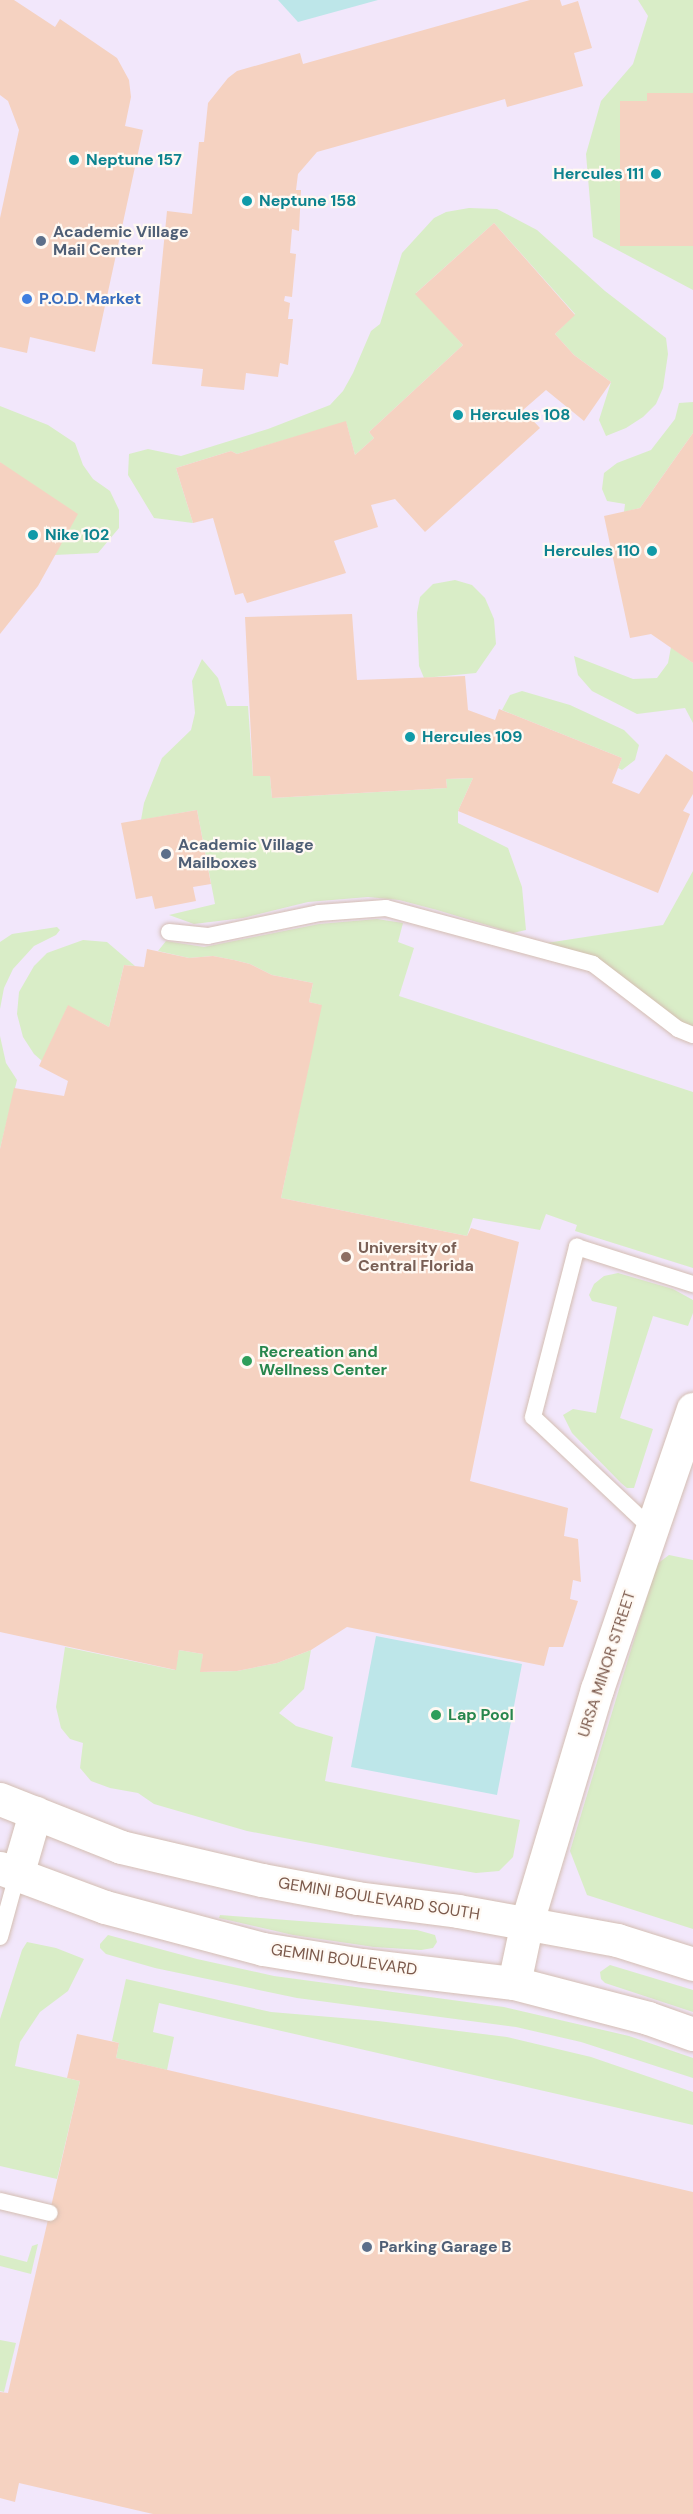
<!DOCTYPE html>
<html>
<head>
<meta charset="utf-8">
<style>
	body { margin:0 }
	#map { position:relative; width:693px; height:2514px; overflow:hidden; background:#fef5eb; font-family:"DM Sans",sans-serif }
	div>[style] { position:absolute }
	.education>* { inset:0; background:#f2e7fb }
	.green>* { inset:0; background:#d9edc7 }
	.water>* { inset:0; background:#bde6e9 }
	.building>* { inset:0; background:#f5d2c1 }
	.roads { filter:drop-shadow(0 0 2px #d4beb2) drop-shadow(0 0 2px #d4beb2) }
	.service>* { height:16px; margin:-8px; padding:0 8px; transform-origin:8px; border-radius:8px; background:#fff }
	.minor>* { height:33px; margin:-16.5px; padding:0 16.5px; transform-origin:16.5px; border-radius:16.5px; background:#fff }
	.dots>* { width:16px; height:16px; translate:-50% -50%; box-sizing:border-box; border:3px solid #fff9f3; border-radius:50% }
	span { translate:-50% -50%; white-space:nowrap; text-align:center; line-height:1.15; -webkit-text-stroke:4.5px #fff9f3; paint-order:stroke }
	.culture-label { font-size:16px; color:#0d838f; font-weight:700 }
	.left { translate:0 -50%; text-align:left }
	.right { translate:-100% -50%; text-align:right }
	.service-label { font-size:16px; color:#4e5e75; font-weight:700 }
	.shop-label { font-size:16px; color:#366cbe; font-weight:700 }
	.education-label { font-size:16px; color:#785e54; font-weight:700 }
	.leisure-label { font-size:16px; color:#27864d; font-weight:700 }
	.street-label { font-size:16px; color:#7b594b }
</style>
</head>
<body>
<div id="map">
	<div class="education">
		<div style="clip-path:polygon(0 0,693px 0,693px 2514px,0 2514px)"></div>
	</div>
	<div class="green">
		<div style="clip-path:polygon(638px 0,693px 0,693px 290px,593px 237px,586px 154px,601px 101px,633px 64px,648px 16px)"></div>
		<div style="clip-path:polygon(469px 208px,497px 209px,537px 230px,605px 291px,666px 338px,668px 354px,663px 388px,656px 404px,643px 417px,626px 428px,606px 436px,599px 420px,611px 382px,574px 355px,555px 334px,575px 314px,494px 223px,416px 293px,463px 345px,369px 432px,374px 438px,355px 455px,346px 422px,237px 454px,231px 451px,176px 468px,193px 523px,154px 518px,128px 475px,129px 454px,148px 449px,181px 456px,268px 429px,330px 405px,343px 391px,353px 373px,371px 331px,380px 324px,402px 253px,434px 218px,446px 212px)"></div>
		<div style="clip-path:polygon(693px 402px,693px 433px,640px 508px,624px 512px,625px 504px,607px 501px,602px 489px,604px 473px,617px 463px,651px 450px,675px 419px,679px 403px)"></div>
		<div style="clip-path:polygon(0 406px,48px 425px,75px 443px,83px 465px,93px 479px,110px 491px,119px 510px,119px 528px,98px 553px,54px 555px,0 462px)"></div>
		<div style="clip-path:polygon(455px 580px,472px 585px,485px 598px,494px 619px,496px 644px,476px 673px,424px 678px,419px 666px,417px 613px,420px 597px,433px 584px)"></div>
		<div style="clip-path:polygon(671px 647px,693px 663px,693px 723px,685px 708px,637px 714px,592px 691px,578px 675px,574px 656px,633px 679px,657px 678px,668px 663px)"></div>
		<div style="clip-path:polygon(202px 659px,218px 678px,227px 706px,248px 706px,253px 776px,270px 776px,272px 798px,447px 788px,446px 779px,473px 778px,458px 811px,458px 823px,508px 848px,522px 887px,526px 930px,513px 933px,437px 910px,399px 900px,368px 897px,308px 902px,243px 918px,194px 924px,169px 915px,215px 904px,197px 810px,141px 820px,144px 803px,162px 758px,191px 730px,195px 713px,192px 681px)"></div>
		<div style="clip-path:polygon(522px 691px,570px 705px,624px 730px,639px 745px,635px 760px,622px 770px,618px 768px,622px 758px,502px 710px,510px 695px)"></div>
		<div style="clip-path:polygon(693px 871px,693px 1032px,593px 964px,527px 946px,663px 925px)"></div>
		<div style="clip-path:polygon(377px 919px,403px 923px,398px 942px,414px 948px,399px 996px,693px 1092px,693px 1268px,575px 1231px,577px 1225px,546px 1214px,540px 1230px,473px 1218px,467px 1236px,281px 1198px,321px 1005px,309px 1002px,313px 983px,272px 975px,250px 964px,234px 960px,213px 956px,189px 958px,158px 951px,166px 941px,204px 947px,319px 924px)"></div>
		<div style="clip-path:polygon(57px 927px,60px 930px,56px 935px,34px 946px,13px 969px,4px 988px,0 1009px,0 942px,12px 934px)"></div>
		<div style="clip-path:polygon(83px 940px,107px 942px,135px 966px,124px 965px,109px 1027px,68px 1006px,42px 1061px,34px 1054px,23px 1037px,17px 1014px,19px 992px,34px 966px,47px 953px)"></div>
		<div style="clip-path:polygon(0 1036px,6px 1063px,17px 1080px,0 1149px)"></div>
		<div style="clip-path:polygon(618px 1273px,673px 1289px,693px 1300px,693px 1313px,688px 1326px,653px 1316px,620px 1418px,653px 1429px,634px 1488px,627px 1488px,621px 1483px,572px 1433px,563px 1415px,573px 1409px,596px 1413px,617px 1307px,592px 1301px,589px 1295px,594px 1284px,604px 1276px)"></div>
		<div style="clip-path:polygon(669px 1555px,693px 1560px,693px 1929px,587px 1895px,570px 1851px,657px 1564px)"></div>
		<div style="clip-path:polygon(65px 1647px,175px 1670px,179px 1650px,203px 1654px,201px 1672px,237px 1671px,277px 1663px,311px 1650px,304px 1689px,279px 1713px,296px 1726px,333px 1737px,325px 1781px,520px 1820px,513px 1857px,499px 1871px,476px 1873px,384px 1857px,247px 1831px,154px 1804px,138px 1793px,110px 1788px,91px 1781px,80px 1768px,83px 1743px,70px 1739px,61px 1728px,56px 1707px)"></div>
		<div style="clip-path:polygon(220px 1915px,417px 1930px,435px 1935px,437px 1942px,433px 1948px,421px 1950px,374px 1947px,293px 1935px,219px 1918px)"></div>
		<div style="clip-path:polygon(108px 1935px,197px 1959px,274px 1976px,504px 2007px,629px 2036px,693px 2058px,693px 2078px,581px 2042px,516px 2027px,297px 1998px,155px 1968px,106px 1954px,100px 1948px,100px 1944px)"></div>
		<div style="clip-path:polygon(27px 1942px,56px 1948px,84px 1959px,68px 1991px,40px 2012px,20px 2042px,15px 2066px,80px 2081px,57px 2179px,0 2166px,0 2019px,22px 1950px)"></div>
		<div style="clip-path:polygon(610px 1965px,693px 1990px,693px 2012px,605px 1983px,601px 1979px,600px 1972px)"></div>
		<div style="clip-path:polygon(126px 1979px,271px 2012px,378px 2021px,507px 2037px,591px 2057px,693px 2092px,693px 2125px,159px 2003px,153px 2032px,174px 2037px,167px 2070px,116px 2058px,119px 2043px,112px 2041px)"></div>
		<div style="clip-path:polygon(38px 2244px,31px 2274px,0 2266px,0 2255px,27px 2262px,32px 2246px)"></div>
		<div style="clip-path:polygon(0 2340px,16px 2343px,4px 2392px,0 2391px)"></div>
	</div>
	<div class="water">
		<div style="clip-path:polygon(278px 0,378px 0,298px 22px)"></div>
		<div style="clip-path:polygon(376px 1636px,522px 1664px,497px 1795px,351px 1767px)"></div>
	</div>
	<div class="building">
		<div style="clip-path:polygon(0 0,14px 0,55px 27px,60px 19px,117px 58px,129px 80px,131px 97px,125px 126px,143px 130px,95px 352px,30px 337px,27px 353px,0 347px,0 218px,19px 130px,8px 101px,0 95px)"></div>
		<div style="clip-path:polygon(530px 0,560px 0,562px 6px,578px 1px,592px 48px,574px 53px,583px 86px,507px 107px,505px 99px,317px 152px,298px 174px,296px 190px,301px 190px,299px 231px,292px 229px,290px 253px,296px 254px,292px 297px,285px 296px,284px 301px,290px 303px,288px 319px,293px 319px,288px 365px,280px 363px,278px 377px,246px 373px,244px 390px,201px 386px,203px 369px,152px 364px,167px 211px,192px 214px,199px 142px,204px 142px,208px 103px,228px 78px,237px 71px,300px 53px,303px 64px)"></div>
		<div style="clip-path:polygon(647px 93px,693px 93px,693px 246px,620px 246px,620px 101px,647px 101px)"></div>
		<div style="clip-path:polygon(494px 223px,575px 315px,555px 334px,574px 355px,611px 382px,584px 421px,546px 390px,523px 410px,540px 428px,425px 532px,395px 499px,371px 505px,378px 527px,334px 541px,346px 573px,247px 603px,243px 593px,235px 595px,213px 518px,193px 523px,176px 468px,231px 451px,237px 454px,346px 421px,355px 455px,374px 438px,369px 432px,463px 345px,415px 294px)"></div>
		<div style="clip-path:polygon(693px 433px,693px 663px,651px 634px,630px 638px,604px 516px,640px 508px)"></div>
		<div style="clip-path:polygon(0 462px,78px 514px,38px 586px,0 634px)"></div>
		<div style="clip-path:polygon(352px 614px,357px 680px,465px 676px,468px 710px,495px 720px,499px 709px,622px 758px,612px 783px,639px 794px,666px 754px,693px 772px,693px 794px,683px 811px,690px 814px,658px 893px,458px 811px,473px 778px,446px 779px,447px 788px,272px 798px,270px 776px,253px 776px,245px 617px)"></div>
		<div style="clip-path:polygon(197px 810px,211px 884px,193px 887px,196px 901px,155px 909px,152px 896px,136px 899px,121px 823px)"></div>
		<div style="clip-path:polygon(147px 949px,189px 958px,213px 956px,234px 960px,250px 964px,272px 975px,313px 983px,309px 1002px,322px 1005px,281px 1198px,467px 1236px,471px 1228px,519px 1242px,470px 1481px,568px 1508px,564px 1536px,578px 1539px,581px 1582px,573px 1580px,570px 1599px,578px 1601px,563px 1647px,549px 1647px,544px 1666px,347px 1627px,311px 1650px,277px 1663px,237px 1671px,200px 1672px,203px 1654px,179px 1650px,176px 1670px,0 1632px,0 1149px,14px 1088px,64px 1096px,68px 1081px,39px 1066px,68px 1005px,109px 1027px,124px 965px,144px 967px)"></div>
		<div style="clip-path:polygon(77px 2034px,119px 2043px,116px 2058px,693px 2192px,693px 2514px,153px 2514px,19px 2483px,15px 2502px,0 2498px,0 2392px,8px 2393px,80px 2081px,67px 2078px)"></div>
	</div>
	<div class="roads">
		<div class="service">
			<div style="left:169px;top:932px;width:39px;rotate:6deg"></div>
			<div style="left:208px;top:936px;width:113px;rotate:-11.7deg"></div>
			<div style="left:319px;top:913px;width:67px;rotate:-4.3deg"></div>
			<div style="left:386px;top:908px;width:214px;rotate:15.1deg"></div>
			<div style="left:593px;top:964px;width:107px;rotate:37.4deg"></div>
			<div style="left:678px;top:1029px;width:16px;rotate:22deg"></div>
			<div style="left:652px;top:1529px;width:163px;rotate:-136.7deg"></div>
			<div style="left:533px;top:1417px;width:176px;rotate:-75.5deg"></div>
			<div style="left:577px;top:1247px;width:122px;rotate:17.7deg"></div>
			<div style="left:0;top:1937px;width:64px;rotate:-74.7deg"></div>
			<div style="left:0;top:2201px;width:51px;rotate:13.5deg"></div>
		</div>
		<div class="minor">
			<div style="left:0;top:1799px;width:130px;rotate:21.6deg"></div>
			<div style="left:121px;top:1847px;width:145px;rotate:13.2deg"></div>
			<div style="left:262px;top:1880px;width:97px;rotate:10.7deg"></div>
			<div style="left:357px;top:1898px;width:102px;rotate:7.3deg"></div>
			<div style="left:458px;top:1911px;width:162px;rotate:10.3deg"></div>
			<div style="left:617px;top:1940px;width:80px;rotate:17.5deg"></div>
			<div style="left:0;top:1868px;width:112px;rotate:20.4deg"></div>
			<div style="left:105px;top:1907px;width:163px;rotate:14.9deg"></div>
			<div style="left:263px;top:1949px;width:100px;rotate:9.2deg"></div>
			<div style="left:362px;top:1965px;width:153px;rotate:6.8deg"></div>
			<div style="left:514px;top:1983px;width:138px;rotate:14.6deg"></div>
			<div style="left:648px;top:2018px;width:48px;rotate:19.6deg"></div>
			<div style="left:17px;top:1875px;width:65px;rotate:-73.8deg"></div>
			<div style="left:514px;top:1983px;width:62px;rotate:-78deg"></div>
			<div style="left:527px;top:1922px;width:243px;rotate:-73.3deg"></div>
			<div style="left:597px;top:1689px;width:296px;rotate:-71.1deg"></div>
		</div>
	</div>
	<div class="dots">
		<div style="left:74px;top:160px;background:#0f9aa8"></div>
		<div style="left:656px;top:174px;background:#0f9aa8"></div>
		<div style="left:247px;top:201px;background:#0f9aa8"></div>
		<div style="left:41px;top:241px;background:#5c6f8a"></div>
		<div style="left:27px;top:299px;background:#3f7fe0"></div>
		<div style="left:458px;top:415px;background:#0f9aa8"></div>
		<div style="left:33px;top:535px;background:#0f9aa8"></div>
		<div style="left:652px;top:551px;background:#0f9aa8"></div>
		<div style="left:410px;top:737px;background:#0f9aa8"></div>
		<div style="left:166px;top:854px;background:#5c6f8a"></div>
		<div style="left:346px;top:1257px;background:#8d6e63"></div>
		<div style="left:247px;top:1361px;background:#2e9e5b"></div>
		<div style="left:436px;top:1715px;background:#2e9e5b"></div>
		<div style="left:367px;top:2247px;background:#5c6f8a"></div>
	</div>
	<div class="culture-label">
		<span class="left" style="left:86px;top:160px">Neptune 157</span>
		<span class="right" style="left:644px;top:174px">Hercules 111</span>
		<span class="left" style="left:259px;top:201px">Neptune 158</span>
		<span class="left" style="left:470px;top:415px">Hercules 108</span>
		<span class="left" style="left:45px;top:535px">Nike 102</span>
		<span class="right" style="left:640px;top:551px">Hercules 110</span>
		<span class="left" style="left:422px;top:737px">Hercules 109</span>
	</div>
	<div class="service-label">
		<span class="left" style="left:53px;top:241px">Academic Village<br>Mail Center</span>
		<span class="left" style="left:178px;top:854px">Academic Village<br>Mailboxes</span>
		<span class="left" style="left:379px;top:2247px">Parking Garage B</span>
	</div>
	<div class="shop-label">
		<span class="left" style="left:39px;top:299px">P.O.D. Market</span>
	</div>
	<div class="education-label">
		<span class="left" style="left:358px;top:1257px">University of<br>Central Florida</span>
	</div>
	<div class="leisure-label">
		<span class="left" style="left:259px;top:1361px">Recreation and<br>Wellness Center</span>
		<span class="left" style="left:448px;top:1715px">Lap Pool</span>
	</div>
	<div class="street-label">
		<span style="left:607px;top:1664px;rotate:-72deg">URSA MINOR STREET</span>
		<span style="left:379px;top:1899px;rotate:9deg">GEMINI BOULEVARD SOUTH</span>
		<span style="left:344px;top:1960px;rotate:8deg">GEMINI BOULEVARD</span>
	</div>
</div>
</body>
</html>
